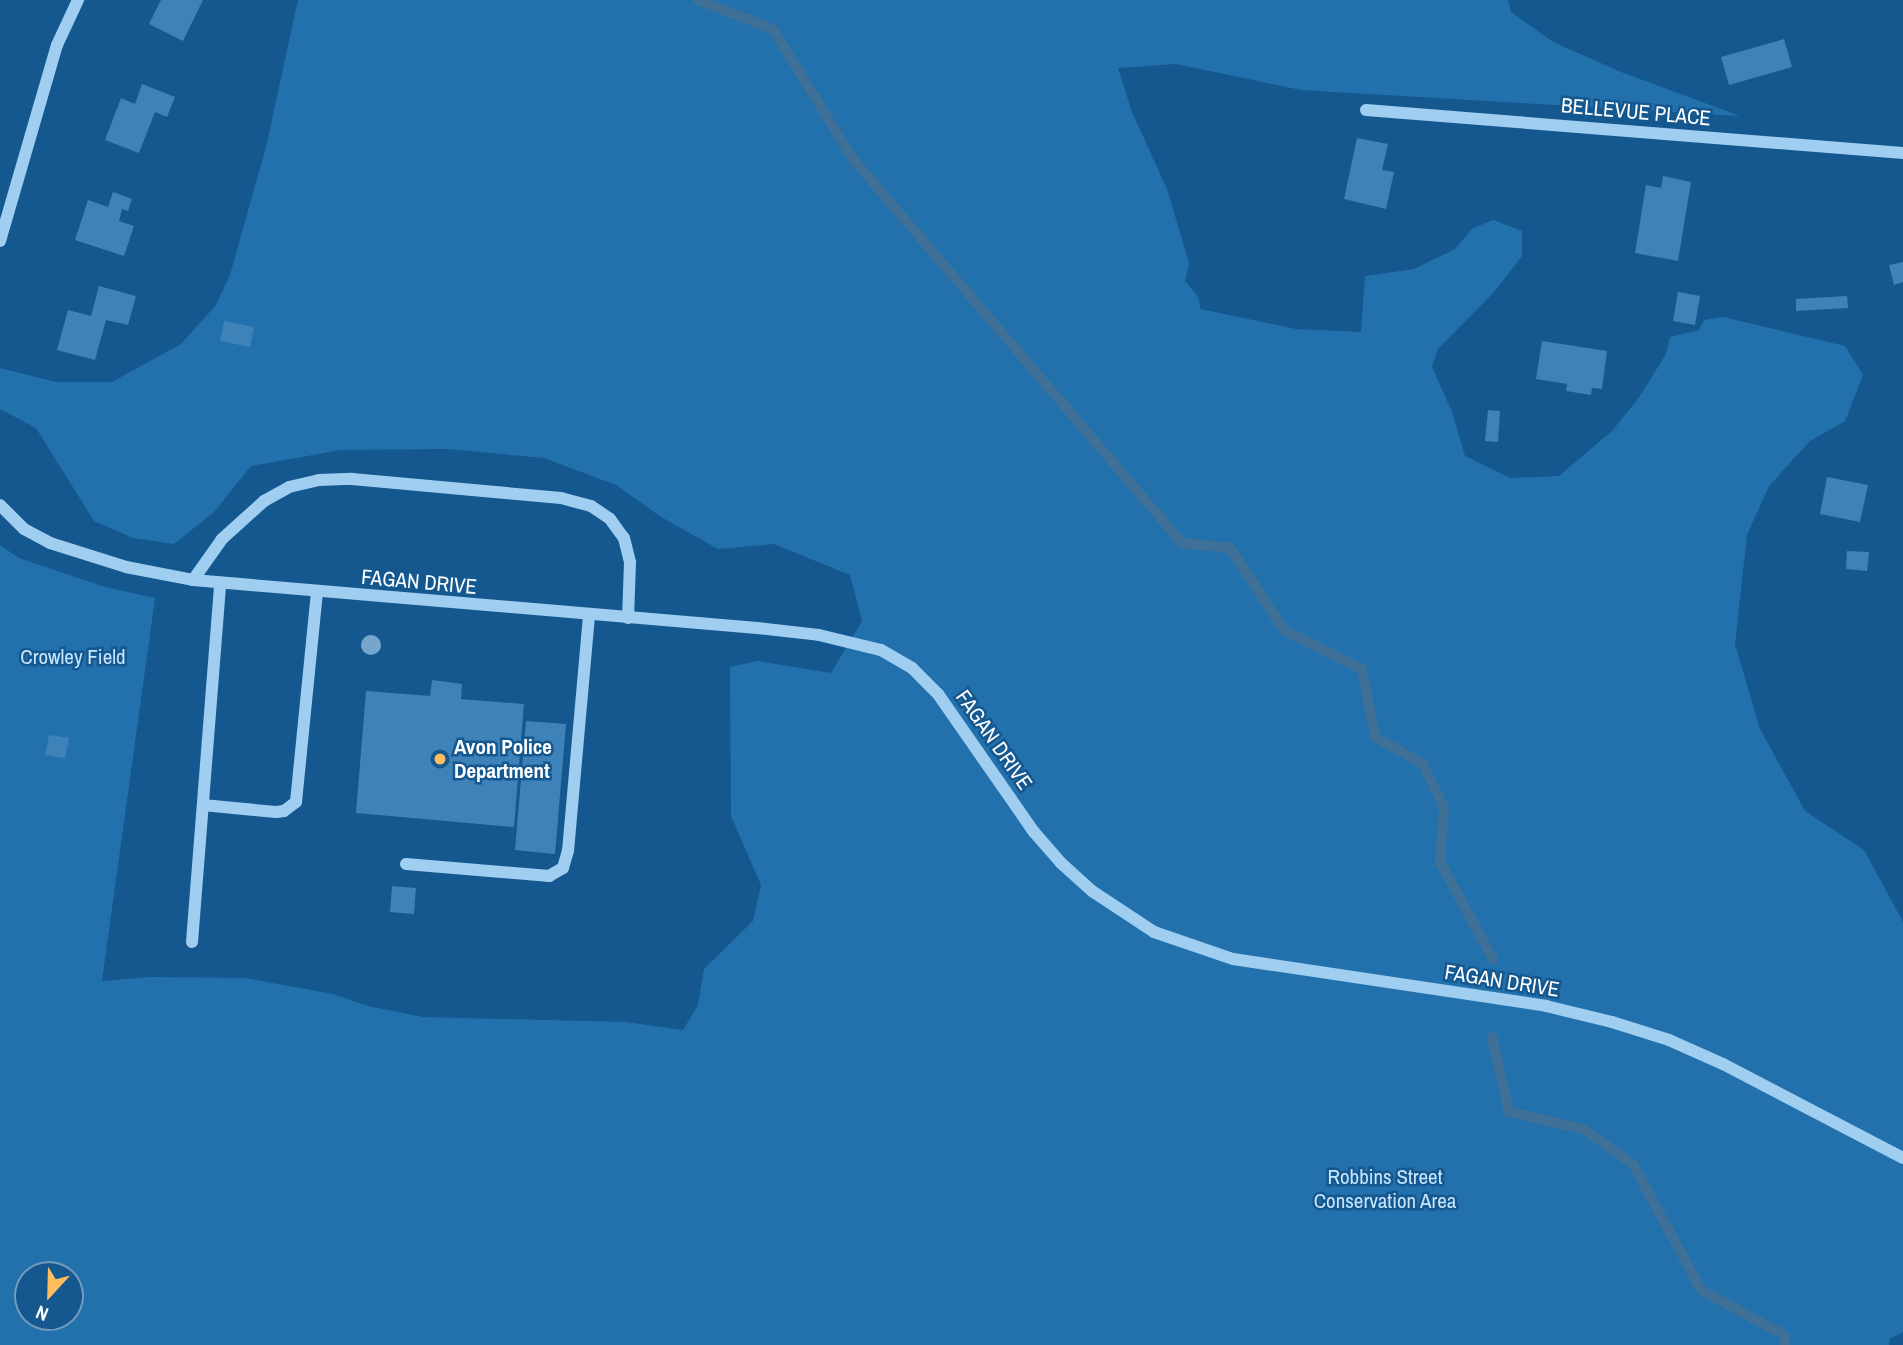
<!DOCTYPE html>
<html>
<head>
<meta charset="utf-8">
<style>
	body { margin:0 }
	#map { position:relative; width:1903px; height:1345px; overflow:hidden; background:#14588f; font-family:"Archivo Narrow",sans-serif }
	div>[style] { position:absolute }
	.green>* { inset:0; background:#2371ac }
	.stream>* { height:10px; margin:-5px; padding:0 5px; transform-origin:5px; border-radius:5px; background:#3f7098 }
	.building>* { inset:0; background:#3d82b8 }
	.minor>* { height:12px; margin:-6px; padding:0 6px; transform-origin:6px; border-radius:6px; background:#9fcef1 }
	.trees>* { width:20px; height:20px; margin:-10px; border-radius:50%; background:#76a6cb }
	.dots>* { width:19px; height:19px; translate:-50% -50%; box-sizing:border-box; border:4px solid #14588f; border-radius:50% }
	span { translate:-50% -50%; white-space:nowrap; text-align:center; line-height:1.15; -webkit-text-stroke:5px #14588f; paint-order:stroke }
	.street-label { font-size:21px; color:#fff }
	.park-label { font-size:21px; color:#c6e5fc }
	.poi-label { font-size:21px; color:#fff; font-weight:700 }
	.left { translate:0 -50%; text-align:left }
	.north { position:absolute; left:14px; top:1261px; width:70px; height:70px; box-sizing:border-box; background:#14588f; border:2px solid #729bbc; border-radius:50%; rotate:202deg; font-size:19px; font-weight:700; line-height:28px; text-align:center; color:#fff }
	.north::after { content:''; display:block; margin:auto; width:24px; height:32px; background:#ffbd5f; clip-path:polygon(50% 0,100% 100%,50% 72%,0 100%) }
</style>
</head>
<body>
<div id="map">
	<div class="green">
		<div style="clip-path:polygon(evenodd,298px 0,1508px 0,1511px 12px,1553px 42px,1621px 72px,1740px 116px,1301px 90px,1176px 64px,1118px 68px,1132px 112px,1167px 189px,1189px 263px,1185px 281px,1199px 298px,1200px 309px,1296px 329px,1361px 332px,1365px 276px,1414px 269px,1455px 249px,1472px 229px,1493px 220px,1522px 231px,1522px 256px,1495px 291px,1438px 349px,1432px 367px,1452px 412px,1465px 456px,1510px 478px,1559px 476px,1612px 431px,1638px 399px,1666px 354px,1670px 337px,1699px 330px,1704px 320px,1723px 317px,1845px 346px,1863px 375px,1845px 421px,1810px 441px,1769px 486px,1747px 535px,1735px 644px,1760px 729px,1805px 811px,1864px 850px,1903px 922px,1903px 1332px,1890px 1339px,1889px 1345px,0 1345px,0 545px,19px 558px,105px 587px,155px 598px,102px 981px,149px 977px,245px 978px,333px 994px,368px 1006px,423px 1017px,625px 1022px,683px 1030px,698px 1005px,704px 969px,753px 921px,761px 885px,731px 816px,730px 667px,758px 661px,831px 673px,862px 621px,850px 575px,774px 544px,718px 549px,661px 517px,616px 485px,544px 458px,448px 449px,341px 450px,251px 466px,214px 512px,174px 544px,133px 538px,94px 521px,36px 428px,0 409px,0 368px,56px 382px,112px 382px,181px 344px,216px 305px,230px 275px,266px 147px,298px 0,28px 1275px,70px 1275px,70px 1317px,28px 1317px,28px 1275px)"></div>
	</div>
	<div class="stream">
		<div style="left:698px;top:0;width:80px;rotate:21.1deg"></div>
		<div style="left:773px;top:29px;width:153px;rotate:58.4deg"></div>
		<div style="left:853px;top:159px;width:506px;rotate:49.41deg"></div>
		<div style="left:1182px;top:543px;width:48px;rotate:5.9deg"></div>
		<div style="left:1230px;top:548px;width:98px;rotate:56.6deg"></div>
		<div style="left:1284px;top:630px;width:87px;rotate:26.6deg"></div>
		<div style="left:1362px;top:669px;width:69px;rotate:79.2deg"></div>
		<div style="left:1375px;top:737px;width:55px;rotate:29.4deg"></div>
		<div style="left:1423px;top:764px;width:48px;rotate:64deg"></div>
		<div style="left:1444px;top:807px;width:55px;rotate:94.2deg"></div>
		<div style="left:1440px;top:862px;width:111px;rotate:61.3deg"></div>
		<div style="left:1492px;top:1037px;width:77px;rotate:77.2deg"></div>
		<div style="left:1509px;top:1112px;width:76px;rotate:12.9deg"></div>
		<div style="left:1583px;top:1129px;width:61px;rotate:35deg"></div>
		<div style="left:1633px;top:1164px;width:143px;rotate:61.6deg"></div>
		<div style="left:1701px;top:1290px;width:94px;rotate:28.5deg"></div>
		<div style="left:1784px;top:1335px;width:10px;rotate:84deg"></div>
	</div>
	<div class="building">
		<div style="clip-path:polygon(161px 0,203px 0,183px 41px,149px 24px)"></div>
		<div style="clip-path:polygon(1784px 39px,1792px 67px,1729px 85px,1721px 57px)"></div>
		<div style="clip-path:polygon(142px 84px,175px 97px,167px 117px,155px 112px,139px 153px,105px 140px,121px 98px,135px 104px)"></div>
		<div style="clip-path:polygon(1357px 138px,1388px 144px,1382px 170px,1394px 172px,1386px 209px,1344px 199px)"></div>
		<div style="clip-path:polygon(1663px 176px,1691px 182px,1678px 261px,1635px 253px,1646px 185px,1661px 188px)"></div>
		<div style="clip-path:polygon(113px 192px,132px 199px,128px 211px,122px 209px,119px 221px,134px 226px,124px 256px,75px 240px,88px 200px,108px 207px)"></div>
		<div style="clip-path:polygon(1903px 262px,1903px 282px,1894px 285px,1889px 265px)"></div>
		<div style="clip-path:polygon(99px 286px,136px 296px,128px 325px,106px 320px,95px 360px,57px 350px,68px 310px,91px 316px)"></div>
		<div style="clip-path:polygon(1678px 292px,1700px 296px,1695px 325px,1673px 321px)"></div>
		<div style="clip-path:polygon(1847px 296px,1848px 308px,1796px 311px,1796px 299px)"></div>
		<div style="clip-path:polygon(224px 321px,254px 327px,250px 347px,220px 341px)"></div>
		<div style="clip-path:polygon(1542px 341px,1607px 351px,1602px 389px,1592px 388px,1591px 395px,1566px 391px,1567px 384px,1536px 379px)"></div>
		<div style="clip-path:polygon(1488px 410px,1500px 411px,1498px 442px,1485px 441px)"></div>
		<div style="clip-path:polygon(1827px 477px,1868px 485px,1860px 522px,1820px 514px)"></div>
		<div style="clip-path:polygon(1847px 551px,1869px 552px,1867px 571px,1846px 569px)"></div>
		<div style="clip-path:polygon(432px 680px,462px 684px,461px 699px,524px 704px,514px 827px,356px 813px,366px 691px,430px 696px)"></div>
		<div style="clip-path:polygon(526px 721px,566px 724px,555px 854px,515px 850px)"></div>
		<div style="clip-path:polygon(49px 735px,69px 738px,65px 758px,45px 755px)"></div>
		<div style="clip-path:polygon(392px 886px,416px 888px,414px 914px,390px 912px)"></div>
	</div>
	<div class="minor">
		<div style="left:1366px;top:110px;width:539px;rotate:4.58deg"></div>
		<div style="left:0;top:241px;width:204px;rotate:-73.8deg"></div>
		<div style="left:57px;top:45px;width:50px;rotate:-65deg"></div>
		<div style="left:0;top:505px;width:34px;rotate:45deg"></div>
		<div style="left:24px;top:529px;width:30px;rotate:28deg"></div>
		<div style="left:50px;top:543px;width:80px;rotate:17.5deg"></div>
		<div style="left:126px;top:567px;width:68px;rotate:11deg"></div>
		<div style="left:193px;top:580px;width:566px;rotate:4.86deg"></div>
		<div style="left:757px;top:628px;width:62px;rotate:6.4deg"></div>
		<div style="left:819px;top:635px;width:64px;rotate:13.6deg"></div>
		<div style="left:881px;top:650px;width:36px;rotate:30deg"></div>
		<div style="left:912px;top:668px;width:37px;rotate:45deg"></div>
		<div style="left:938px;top:694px;width:168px;rotate:55.2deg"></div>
		<div style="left:1034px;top:832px;width:41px;rotate:48.9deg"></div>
		<div style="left:1061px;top:863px;width:42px;rotate:42.1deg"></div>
		<div style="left:1092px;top:891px;width:74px;rotate:33.5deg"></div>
		<div style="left:1154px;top:932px;width:83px;rotate:18.9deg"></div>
		<div style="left:1233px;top:959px;width:317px;rotate:8.5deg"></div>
		<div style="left:1546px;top:1006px;width:68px;rotate:13.6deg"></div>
		<div style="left:1612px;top:1022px;width:60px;rotate:17.5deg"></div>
		<div style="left:1669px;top:1040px;width:59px;rotate:24deg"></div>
		<div style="left:1723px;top:1064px;width:203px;rotate:27.6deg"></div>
		<div style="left:193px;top:580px;width:50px;rotate:-54.7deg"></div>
		<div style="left:222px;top:539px;width:57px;rotate:-42.1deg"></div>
		<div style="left:264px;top:501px;width:29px;rotate:-29deg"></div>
		<div style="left:289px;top:487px;width:31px;rotate:-13deg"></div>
		<div style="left:319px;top:480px;width:33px;rotate:-2deg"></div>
		<div style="left:352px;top:479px;width:210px;rotate:5.2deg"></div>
		<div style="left:561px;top:498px;width:31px;rotate:15deg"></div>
		<div style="left:591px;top:506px;width:23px;rotate:34deg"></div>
		<div style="left:610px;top:519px;width:24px;rotate:54deg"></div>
		<div style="left:624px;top:538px;width:25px;rotate:76deg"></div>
		<div style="left:630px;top:562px;width:56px;rotate:92deg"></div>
		<div style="left:203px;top:805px;width:73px;rotate:5.5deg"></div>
		<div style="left:276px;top:812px;width:8px;rotate:-7deg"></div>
		<div style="left:284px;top:811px;width:15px;rotate:-37deg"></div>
		<div style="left:296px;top:802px;width:210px;rotate:-84.3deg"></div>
		<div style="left:406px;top:864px;width:144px;rotate:4.8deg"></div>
		<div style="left:549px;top:876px;width:16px;rotate:-30deg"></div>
		<div style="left:563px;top:868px;width:18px;rotate:-74deg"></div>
		<div style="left:568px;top:851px;width:237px;rotate:-84.9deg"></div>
		<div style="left:192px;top:942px;width:359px;rotate:-85.5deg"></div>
	</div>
	<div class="trees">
		<div style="left:371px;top:645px"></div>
	</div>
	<div class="dots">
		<div style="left:440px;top:759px;background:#ffbd5f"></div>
	</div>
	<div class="street-label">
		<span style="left:1636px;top:112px;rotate:5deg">BELLEVUE PLACE</span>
		<span style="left:419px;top:582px;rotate:5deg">FAGAN DRIVE</span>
		<span style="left:994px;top:740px;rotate:55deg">FAGAN DRIVE</span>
		<span style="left:1502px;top:981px;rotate:9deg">FAGAN DRIVE</span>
	</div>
	<div class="park-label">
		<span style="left:73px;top:657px">Crowley Field</span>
		<span style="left:1385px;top:1189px">Robbins Street<br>Conservation Area</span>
	</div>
	<div class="poi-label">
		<span class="left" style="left:454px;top:759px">Avon Police<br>Department</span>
	</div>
	<div class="north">N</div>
</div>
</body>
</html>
